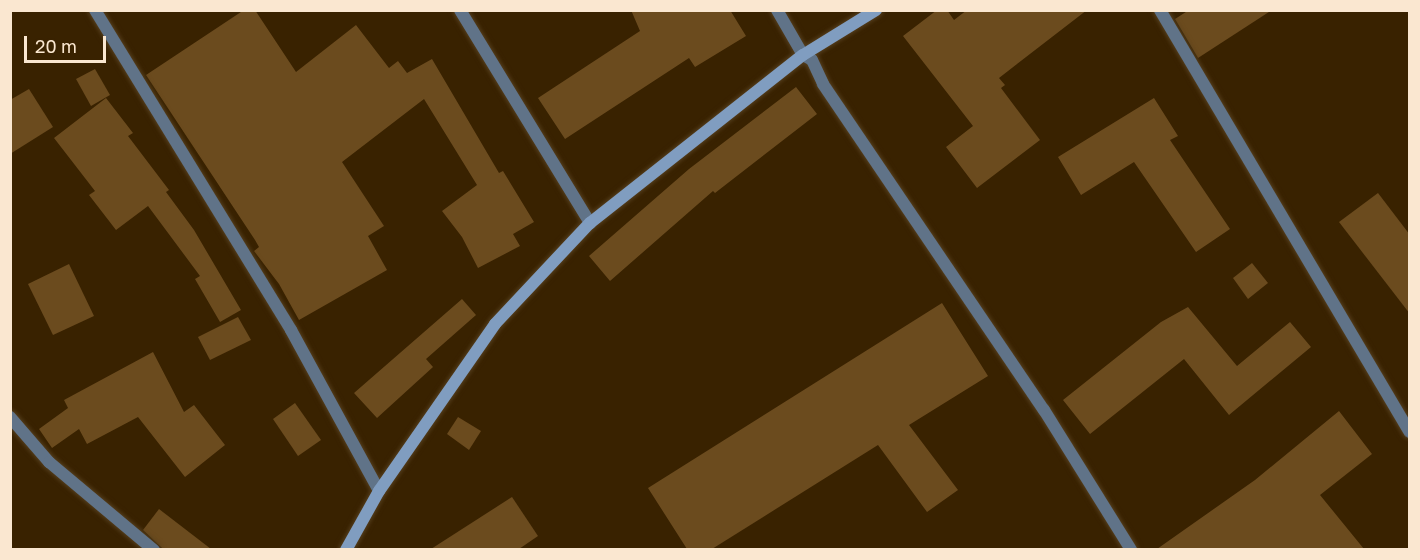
<!DOCTYPE html>
<html>
<head>
<meta charset="utf-8">
<style>
	body { margin:0 }
	#map { position:relative; width:1420px; height:560px; overflow:hidden; background:#392200; font-family:"Golos Text",sans-serif }
	div>[style] { position:absolute }
	.building>* { inset:0; background:#6b4b1e }
	.roads { filter:drop-shadow(0 0 2px #543e1d) drop-shadow(0 0 2px #543e1d) }
	.street>* { height:12px; margin:-6px; padding:0 6px; transform-origin:6px; border-radius:6px; background:#607388 }
	.secondary>* { height:12px; margin:-6px; padding:0 6px; transform-origin:6px; border-radius:6px; background:#809dc0 }
	span { translate:-50% -50%; white-space:nowrap; text-align:center; line-height:1.15; -webkit-text-stroke:4.5px #392200; paint-order:stroke }
	.frame { position:absolute; inset:0; border:12px solid #fae7d0; pointer-events:none }
	.scale { position:absolute; left:24px; top:36px; width:82px; height:27px; box-sizing:border-box; border:3px solid #fae7d0; border-top:0; padding-left:8px; font-size:18px; line-height:21px; white-space:nowrap; color:#fae7d0; -webkit-text-stroke:4px #392200; paint-order:stroke }
</style>
</head>
<body>
<div id="map">
	<div class="building">
		<div style="clip-path:polygon(244px 10px,255px 10px,296px 72px,356px 25px,389px 68px,398px 61px,407px 73px,432px 59px,499px 173px,503px 171px,534px 222px,513px 234px,520px 246px,478px 268px,462px 237px,442px 211px,477px 185px,424px 99px,342px 162px,384px 226px,368px 236px,387px 270px,299px 320px,279px 284px,254px 251px,259px 247px,255px 240px,146px 75px)"></div>
		<div style="clip-path:polygon(631px 10px,730px 10px,746px 36px,695px 67px,689px 58px,565px 139px,538px 98px,640px 31px)"></div>
		<div style="clip-path:polygon(937px 10px,947px 10px,954px 20px,967px 10px,1087px 10px,999px 78px,1005px 85px,1001px 88px,1040px 140px,977px 188px,946px 147px,973px 126px,903px 36px)"></div>
		<div style="clip-path:polygon(1189px 10px,1272px 10px,1198px 58px,1175px 19px)"></div>
		<div style="clip-path:polygon(95px 69px,110px 95px,91px 106px,76px 79px)"></div>
		<div style="clip-path:polygon(796px 87px,817px 114px,715px 193px,713px 191px,610px 281px,589px 256px,689px 169px)"></div>
		<div style="clip-path:polygon(29px 89px,53px 127px,10px 154px,10px 100px)"></div>
		<div style="clip-path:polygon(106px 98px,133px 133px,128px 136px,169px 190px,166px 192px,194px 230px,241px 310px,220px 322px,195px 279px,200px 276px,148px 206px,116px 230px,89px 195px,95px 191px,54px 138px)"></div>
		<div style="clip-path:polygon(1154px 98px,1178px 136px,1170px 140px,1230px 229px,1196px 252px,1134px 162px,1081px 195px,1058px 157px)"></div>
		<div style="clip-path:polygon(1378px 193px,1410px 235px,1410px 314px,1339px 222px)"></div>
		<div style="clip-path:polygon(1252px 263px,1268px 283px,1248px 299px,1233px 278px)"></div>
		<div style="clip-path:polygon(69px 264px,94px 316px,53px 335px,28px 284px)"></div>
		<div style="clip-path:polygon(462px 299px,476px 315px,426px 359px,433px 367px,377px 418px,354px 393px)"></div>
		<div style="clip-path:polygon(942px 303px,988px 376px,909px 425px,958px 490px,927px 512px,878px 445px,712px 549px,687px 549px,648px 488px)"></div>
		<div style="clip-path:polygon(1188px 307px,1237px 366px,1290px 322px,1311px 347px,1229px 415px,1184px 359px,1090px 434px,1063px 400px,1161px 322px)"></div>
		<div style="clip-path:polygon(238px 317px,251px 340px,210px 360px,198px 337px)"></div>
		<div style="clip-path:polygon(153px 352px,184px 412px,194px 405px,225px 445px,185px 477px,138px 417px,87px 444px,79px 429px,52px 448px,39px 429px,68px 408px,64px 400px)"></div>
		<div style="clip-path:polygon(295px 403px,321px 440px,298px 456px,273px 419px)"></div>
		<div style="clip-path:polygon(1339px 411px,1372px 454px,1320px 495px,1364px 549px,1157px 549px,1255px 480px)"></div>
		<div style="clip-path:polygon(458px 417px,481px 431px,469px 450px,447px 434px)"></div>
		<div style="clip-path:polygon(512px 497px,538px 536px,519px 549px,431px 549px)"></div>
		<div style="clip-path:polygon(159px 509px,211px 549px,162px 548px,143px 530px)"></div>
	</div>
	<div class="roads">
		<div class="street">
			<div style="left:95px;top:10px;width:375px;rotate:58.5deg"></div>
			<div style="left:291px;top:330px;width:183px;rotate:61.3deg"></div>
			<div style="left:460px;top:10px;width:250px;rotate:58.6deg"></div>
			<div style="left:777px;top:10px;width:52px;rotate:60deg"></div>
			<div style="left:803px;top:55px;width:10px;rotate:29deg"></div>
			<div style="left:812px;top:60px;width:26px;rotate:65deg"></div>
			<div style="left:823px;top:84px;width:394px;rotate:55.9deg"></div>
			<div style="left:1044px;top:410px;width:165px;rotate:58.1deg"></div>
			<div style="left:1160px;top:10px;width:490px;rotate:59.4deg"></div>
			<div style="left:10px;top:417px;width:60px;rotate:49.1deg"></div>
			<div style="left:49px;top:462px;width:137px;rotate:40deg"></div>
		</div>
		<div class="secondary">
			<div style="left:346px;top:550px;width:68px;rotate:-60.8deg"></div>
			<div style="left:379px;top:491px;width:203px;rotate:-55.2deg"></div>
			<div style="left:495px;top:324px;width:139px;rotate:-46.8deg"></div>
			<div style="left:590px;top:223px;width:271px;rotate:-38.3deg"></div>
			<div style="left:803px;top:55px;width:86px;rotate:-31.7deg"></div>
		</div>
	</div>
	<div class="frame"></div>
	<div class="scale">20 m</div>
</div>
</body>
</html>
